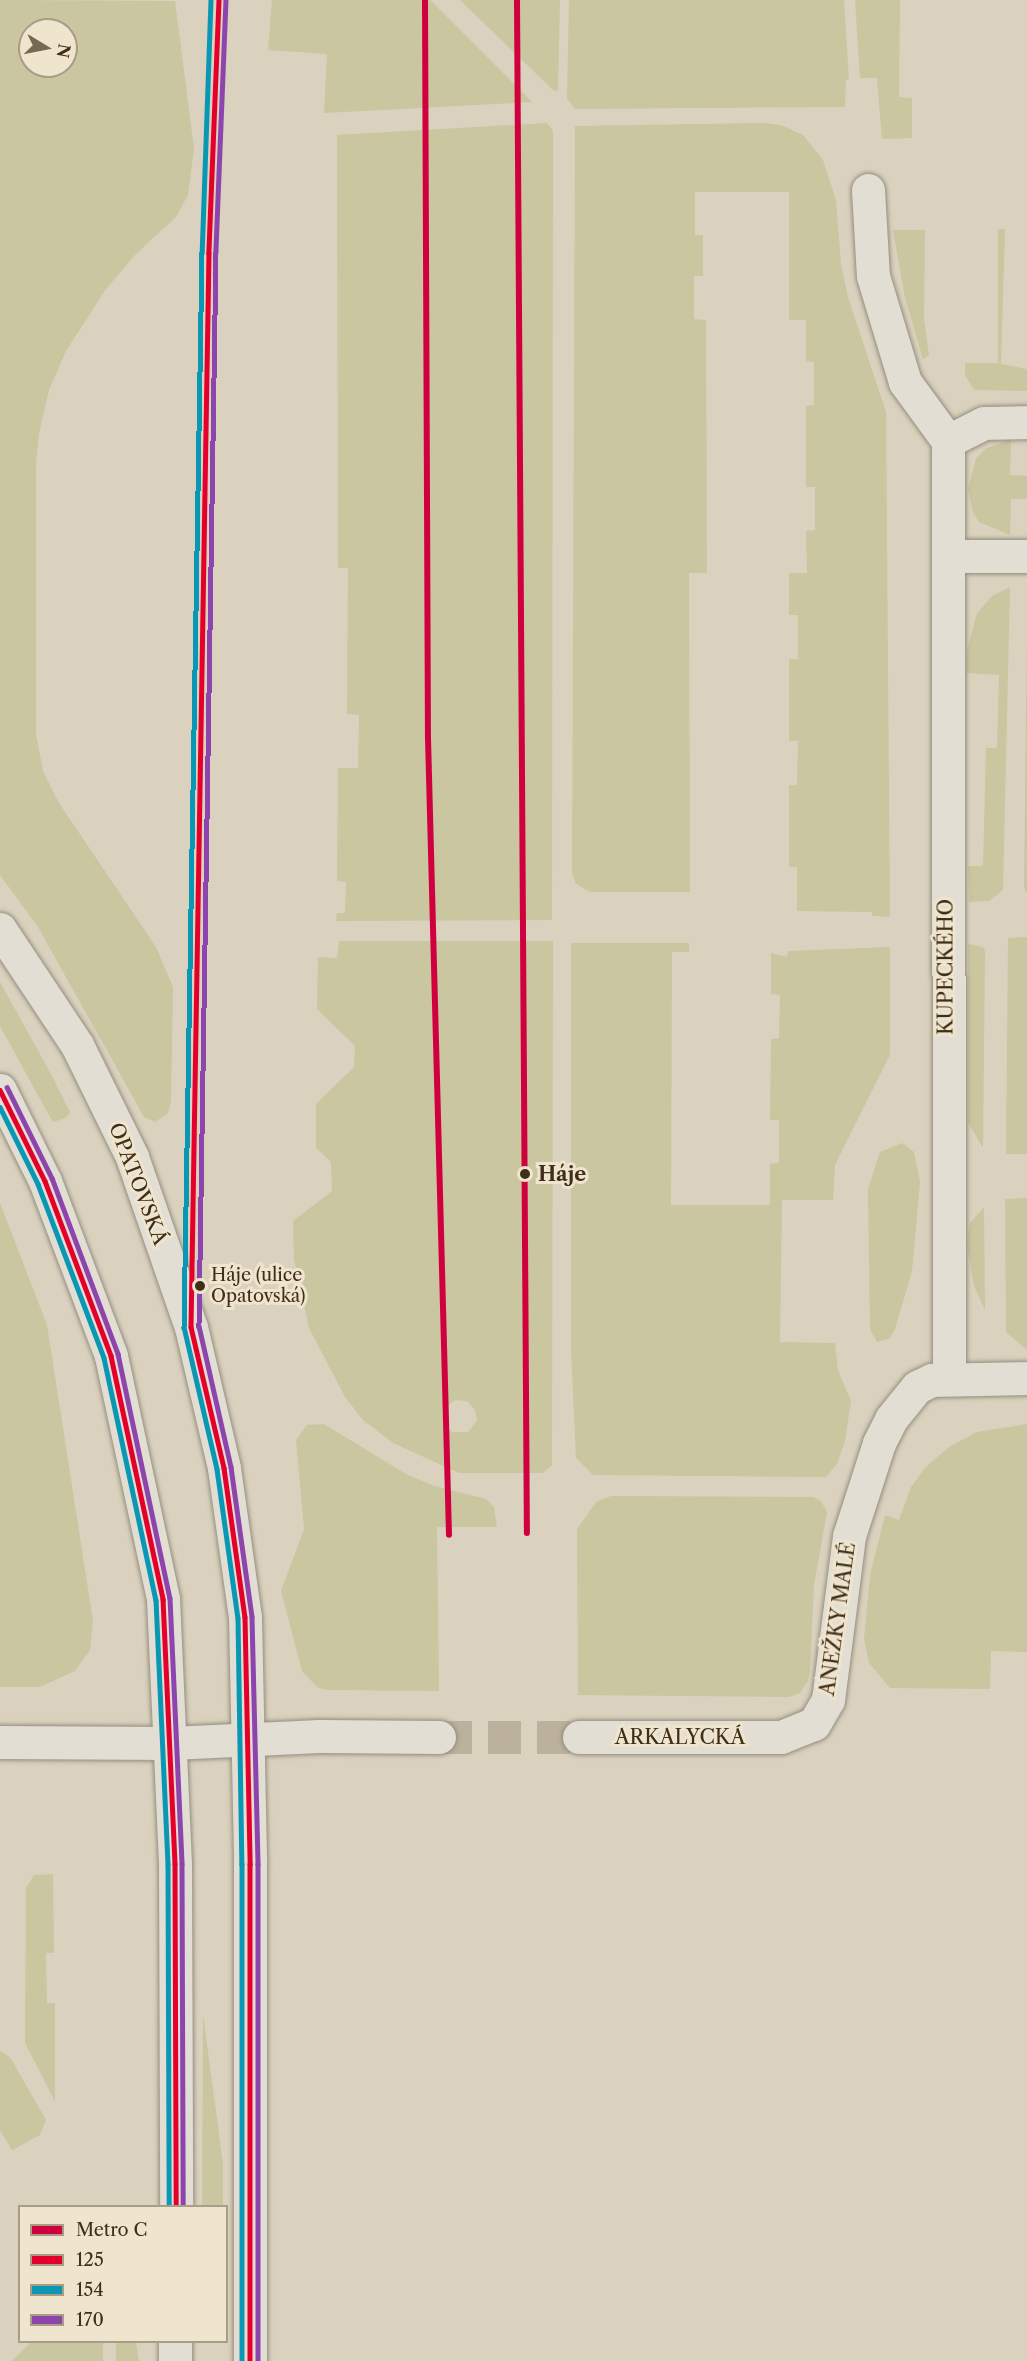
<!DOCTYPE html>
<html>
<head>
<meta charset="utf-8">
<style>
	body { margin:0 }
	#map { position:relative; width:1027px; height:2361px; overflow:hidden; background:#dad2be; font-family:"Libre Caslon Text",serif }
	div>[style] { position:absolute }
	.green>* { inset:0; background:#c9c6a0 }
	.minor-tunnel>* { height:33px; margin-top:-16.5px; transform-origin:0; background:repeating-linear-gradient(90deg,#bbb19d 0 33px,transparent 0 49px) }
	.roads { filter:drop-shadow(0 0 2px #958e7f) drop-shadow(0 0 2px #958e7f) }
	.minor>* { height:33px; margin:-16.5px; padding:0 16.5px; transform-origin:16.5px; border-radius:16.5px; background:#e2ded4 }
	.secondary>* { height:33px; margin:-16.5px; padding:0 16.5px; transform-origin:16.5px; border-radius:16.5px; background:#e2ded4 }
	.bus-1>* { height:4.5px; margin:-2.25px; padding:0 2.25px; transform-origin:2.25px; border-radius:2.25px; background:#e4002b }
	.bus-2>* { height:4.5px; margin:-2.25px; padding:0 2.25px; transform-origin:2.25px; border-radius:2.25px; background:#0a97b3 }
	.bus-3>* { height:4.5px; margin:-2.25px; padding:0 2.25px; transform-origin:2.25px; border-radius:2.25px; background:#8e44ad }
	.metro-1>* { height:6px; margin:-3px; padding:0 3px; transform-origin:3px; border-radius:3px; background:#cf003d }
	.dots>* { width:16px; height:16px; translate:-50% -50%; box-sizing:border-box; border:3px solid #efe4cd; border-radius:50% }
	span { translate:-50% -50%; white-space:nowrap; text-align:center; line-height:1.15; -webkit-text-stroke:6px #efe4cd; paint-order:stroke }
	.bus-label { font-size:18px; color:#402f18 }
	.left { translate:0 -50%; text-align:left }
	.street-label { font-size:20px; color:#402f18 }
	.stop-label { font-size:20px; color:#402f18; font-weight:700 }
	.legend { position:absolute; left:18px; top:2205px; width:210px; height:138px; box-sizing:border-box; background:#efe4cd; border:2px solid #a99c85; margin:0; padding:8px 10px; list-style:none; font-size:18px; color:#402f18 }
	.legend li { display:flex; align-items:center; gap:12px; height:30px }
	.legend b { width:30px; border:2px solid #a99c85 }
	.north { position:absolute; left:18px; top:18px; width:60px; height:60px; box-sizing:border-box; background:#efe4cd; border:2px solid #a99c85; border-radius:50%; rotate:100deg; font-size:16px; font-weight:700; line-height:24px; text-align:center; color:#402f18 }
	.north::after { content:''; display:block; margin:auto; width:21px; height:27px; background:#766852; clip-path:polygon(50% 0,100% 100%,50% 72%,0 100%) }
</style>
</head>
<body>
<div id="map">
	<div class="green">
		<div style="clip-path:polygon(evenodd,0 0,175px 1px,194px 149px,188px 195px,176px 217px,136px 254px,106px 289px,66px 351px,49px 390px,39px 433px,36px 464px,36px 734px,43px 771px,59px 803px,156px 947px,173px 987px,171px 1102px,168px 1113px,155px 1122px,144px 1117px,38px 927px,0 875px,0 0,30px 30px,66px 30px,66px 66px,30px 66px,30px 30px)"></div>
		<div style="clip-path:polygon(272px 0,430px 0,532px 102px,324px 113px,327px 54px,268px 50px)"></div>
		<div style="clip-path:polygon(460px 0,560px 0,558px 91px,553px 90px)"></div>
		<div style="clip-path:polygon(569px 0,844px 0,849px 80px,846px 80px,845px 107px,575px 109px,567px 98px)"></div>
		<div style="clip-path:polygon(855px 0,900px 0,899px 97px,912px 98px,912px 138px,882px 139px,877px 78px,860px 78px)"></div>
		<div style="clip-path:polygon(547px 123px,553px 131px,552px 920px,336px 921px,337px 913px,345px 913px,346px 882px,337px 881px,338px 768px,358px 768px,359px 715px,347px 714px,348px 568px,338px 568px,337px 135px)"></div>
		<div style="clip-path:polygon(763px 123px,781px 125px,803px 135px,823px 160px,836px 200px,841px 264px,848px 297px,886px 412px,890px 917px,872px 916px,872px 912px,797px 911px,797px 867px,789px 867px,789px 785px,797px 785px,798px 741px,789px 741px,789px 659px,798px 659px,798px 615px,789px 615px,789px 573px,807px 573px,806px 531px,815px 530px,815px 487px,806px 487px,806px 406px,814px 405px,814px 362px,806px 361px,806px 320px,789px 320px,789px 192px,695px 192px,695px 235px,703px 235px,703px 276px,694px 276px,694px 319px,706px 320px,707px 573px,689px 573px,690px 892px,590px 892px,576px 884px,572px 873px,575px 126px)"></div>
		<div style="clip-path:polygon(998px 229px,1005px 229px,1001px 364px,1027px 369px,1027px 391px,974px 390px,965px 375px,965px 363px,998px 363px)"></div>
		<div style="clip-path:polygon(893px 230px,925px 230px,924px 320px,929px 355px,923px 359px,905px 298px)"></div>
		<div style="clip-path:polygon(1011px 439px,1010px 475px,1027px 476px,1027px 499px,1011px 499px,1010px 535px,979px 522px,973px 513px,968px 489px,976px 459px,985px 449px)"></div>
		<div style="clip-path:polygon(1010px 587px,1003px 890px,989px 901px,969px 902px,968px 866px,983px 866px,986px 748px,997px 748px,999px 675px,966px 673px,967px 650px,977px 613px,992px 596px)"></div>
		<div style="clip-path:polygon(1027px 634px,1027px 894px,1024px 888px)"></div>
		<div style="clip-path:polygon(1027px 937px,1027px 1154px,1006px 1154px,1008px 938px)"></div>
		<div style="clip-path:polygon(evenodd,339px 941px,553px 941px,552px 1465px,543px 1473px,459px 1473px,393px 1443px,363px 1420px,345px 1397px,309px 1328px,294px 1259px,293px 1221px,332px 1191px,331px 1162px,316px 1148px,316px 1104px,354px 1067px,355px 1046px,317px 1009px,318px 957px,337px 958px,339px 941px,455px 1400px,467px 1401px,475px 1410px,477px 1421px,468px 1432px,452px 1432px,443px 1422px,444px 1409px,455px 1400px)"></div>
		<div style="clip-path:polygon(571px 943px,689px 943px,689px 952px,672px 952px,671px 1205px,770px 1205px,770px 1164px,779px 1163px,779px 1120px,770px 1120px,771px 1039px,779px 1038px,780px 995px,771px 994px,771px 953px,787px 957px,788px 951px,890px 947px,890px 1055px,835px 1165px,833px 1200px,782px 1200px,780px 1342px,835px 1343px,838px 1370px,851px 1401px,845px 1441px,837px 1464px,826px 1477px,593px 1475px,576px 1458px,571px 1352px)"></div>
		<div style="clip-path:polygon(968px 944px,983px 947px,985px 951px,983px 1148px,968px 1122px)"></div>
		<div style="clip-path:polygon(0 982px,51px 1074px,70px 1112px,67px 1117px,54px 1122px,51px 1119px,0 1026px)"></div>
		<div style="clip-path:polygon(902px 1143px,914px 1152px,920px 1182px,912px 1271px,895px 1329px,889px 1339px,877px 1342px,870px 1329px,868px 1189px,880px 1152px)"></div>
		<div style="clip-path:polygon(1027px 1198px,1027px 1350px,1006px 1332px,1005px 1199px)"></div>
		<div style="clip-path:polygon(0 1203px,47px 1325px,93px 1621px,90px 1650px,75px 1671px,40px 1687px,0 1687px)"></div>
		<div style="clip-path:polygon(984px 1207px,985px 1310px,974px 1286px,967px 1245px,970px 1223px)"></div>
		<div style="clip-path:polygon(324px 1424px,406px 1474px,434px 1486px,486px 1499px,494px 1507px,497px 1527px,437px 1527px,439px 1691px,330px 1690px,318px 1688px,302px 1671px,281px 1591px,304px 1529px,296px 1440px,307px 1425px)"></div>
		<div style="clip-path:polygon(1027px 1424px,1027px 1652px,991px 1651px,990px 1689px,890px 1688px,869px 1663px,864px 1639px,870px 1575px,885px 1515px,899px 1520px,911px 1487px,925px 1468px,949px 1447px,977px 1432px)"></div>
		<div style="clip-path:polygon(611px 1496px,813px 1497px,821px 1501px,827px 1512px,814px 1585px,810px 1669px,808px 1681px,800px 1693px,789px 1697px,578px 1695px,577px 1529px,596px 1502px)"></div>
		<div style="clip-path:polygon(53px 1874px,54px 1953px,46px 1953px,47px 2003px,55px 2003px,55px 2101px,25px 2043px,26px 1888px,34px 1875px)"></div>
		<div style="clip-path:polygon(203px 2014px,223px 2164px,223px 2206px,202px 2206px)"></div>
		<div style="clip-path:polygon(0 2051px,10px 2057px,46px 2120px,40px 2135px,12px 2150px,0 2130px)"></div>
		<div style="clip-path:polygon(31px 2342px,103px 2342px,103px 2361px,12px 2361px)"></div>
		<div style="clip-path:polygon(116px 2342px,136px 2342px,139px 2361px,116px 2361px)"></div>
	</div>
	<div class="minor-tunnel">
		<div style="left:439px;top:1737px;width:140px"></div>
	</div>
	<div class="roads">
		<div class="minor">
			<div style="left:868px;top:190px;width:86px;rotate:86.7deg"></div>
			<div style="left:873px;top:276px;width:111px;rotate:73.2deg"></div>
			<div style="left:905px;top:382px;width:73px;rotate:53.9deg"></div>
			<div style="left:948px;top:441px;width:115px;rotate:90deg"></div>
			<div style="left:948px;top:556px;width:79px"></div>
			<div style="left:948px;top:441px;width:40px;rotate:-26.6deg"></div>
			<div style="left:984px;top:423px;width:43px;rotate:-1.3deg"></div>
			<div style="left:948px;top:556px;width:823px;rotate:89.93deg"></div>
			<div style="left:579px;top:1737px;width:202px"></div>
			<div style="left:781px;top:1737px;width:35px;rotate:-22deg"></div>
			<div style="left:814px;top:1724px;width:28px;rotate:-60deg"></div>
			<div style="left:828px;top:1700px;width:165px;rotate:-82.7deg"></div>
			<div style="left:849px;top:1536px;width:98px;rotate:-72.1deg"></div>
			<div style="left:879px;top:1443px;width:27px;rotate:-63deg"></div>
			<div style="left:891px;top:1419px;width:41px;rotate:-50.9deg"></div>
			<div style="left:917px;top:1387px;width:17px;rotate:-25deg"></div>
			<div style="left:932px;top:1380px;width:95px;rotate:-1.2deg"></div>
			<div style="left:0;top:1742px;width:171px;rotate:0.3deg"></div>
			<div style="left:171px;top:1743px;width:148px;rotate:-2.7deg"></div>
			<div style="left:319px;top:1736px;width:120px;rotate:0.5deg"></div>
		</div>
		<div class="secondary">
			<div style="left:0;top:929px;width:139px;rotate:56.4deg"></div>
			<div style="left:77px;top:1045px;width:125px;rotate:63.8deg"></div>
			<div style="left:132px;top:1157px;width:180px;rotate:70.9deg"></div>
			<div style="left:191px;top:1327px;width:145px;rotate:76.8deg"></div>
			<div style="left:224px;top:1468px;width:150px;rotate:82deg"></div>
			<div style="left:245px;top:1617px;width:247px;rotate:88.8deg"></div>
			<div style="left:250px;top:1864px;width:497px;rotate:90deg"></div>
			<div style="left:0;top:1090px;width:102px;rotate:63.7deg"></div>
			<div style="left:45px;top:1181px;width:187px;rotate:69.3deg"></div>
			<div style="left:111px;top:1356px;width:249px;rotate:77.9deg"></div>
			<div style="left:163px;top:1599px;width:265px;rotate:87.4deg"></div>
			<div style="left:175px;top:1864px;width:342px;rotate:89.8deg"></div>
			<div style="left:175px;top:2361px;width:19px;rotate:-90deg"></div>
		</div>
	</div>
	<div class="bus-1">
		<div style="left:219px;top:0;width:253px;rotate:92.3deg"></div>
		<div style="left:209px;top:253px;width:1074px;rotate:90.96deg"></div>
		<div style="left:191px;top:1327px;width:145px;rotate:76.8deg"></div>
		<div style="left:224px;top:1468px;width:150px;rotate:82deg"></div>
		<div style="left:245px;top:1617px;width:247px;rotate:88.8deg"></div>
		<div style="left:250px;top:1864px;width:497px;rotate:90deg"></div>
		<div style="left:0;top:1090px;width:102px;rotate:63.7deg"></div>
		<div style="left:45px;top:1181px;width:187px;rotate:69.3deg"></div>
		<div style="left:111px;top:1356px;width:249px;rotate:77.9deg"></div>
		<div style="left:163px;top:1599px;width:265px;rotate:87.4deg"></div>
		<div style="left:175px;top:1864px;width:342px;rotate:89.8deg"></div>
	</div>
	<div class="bus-2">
		<div style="left:211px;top:0;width:253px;rotate:92deg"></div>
		<div style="left:202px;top:253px;width:1074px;rotate:90.96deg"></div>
		<div style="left:184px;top:1327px;width:146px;rotate:76.9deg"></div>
		<div style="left:217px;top:1469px;width:150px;rotate:82deg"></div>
		<div style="left:238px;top:1618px;width:246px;rotate:89.1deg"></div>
		<div style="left:242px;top:1864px;width:497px;rotate:90deg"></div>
		<div style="left:0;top:1107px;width:86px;rotate:63.7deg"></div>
		<div style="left:38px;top:1184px;width:186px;rotate:69.2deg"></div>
		<div style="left:104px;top:1358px;width:248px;rotate:77.9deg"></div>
		<div style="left:156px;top:1600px;width:264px;rotate:87.4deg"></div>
		<div style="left:168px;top:1864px;width:342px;rotate:89.8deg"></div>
	</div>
	<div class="bus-3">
		<div style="left:226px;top:0;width:253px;rotate:92.3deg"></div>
		<div style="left:216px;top:253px;width:1073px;rotate:90.91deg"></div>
		<div style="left:199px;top:1326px;width:145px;rotate:77.2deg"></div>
		<div style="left:231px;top:1467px;width:151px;rotate:82deg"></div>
		<div style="left:252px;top:1617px;width:247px;rotate:88.6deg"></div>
		<div style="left:258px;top:1864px;width:497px;rotate:90deg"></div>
		<div style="left:7px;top:1087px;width:102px;rotate:63.7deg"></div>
		<div style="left:52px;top:1178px;width:188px;rotate:69.4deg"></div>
		<div style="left:118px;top:1354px;width:249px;rotate:78deg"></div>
		<div style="left:170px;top:1598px;width:266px;rotate:87.4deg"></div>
		<div style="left:182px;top:1864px;width:342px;rotate:89.8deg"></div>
	</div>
	<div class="metro-1">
		<div style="left:425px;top:0;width:738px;rotate:89.77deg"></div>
		<div style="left:428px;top:738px;width:797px;rotate:88.49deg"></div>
		<div style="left:517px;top:0;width:1533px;rotate:89.63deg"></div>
	</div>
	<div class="dots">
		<div style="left:525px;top:1174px;background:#402f18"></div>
		<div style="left:200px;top:1286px;background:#402f18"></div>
	</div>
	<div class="bus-label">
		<span class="left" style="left:211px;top:1286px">Háje (ulice<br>Opatovská)</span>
	</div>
	<div class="street-label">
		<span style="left:946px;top:967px;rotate:-90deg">KUPECKÉHO</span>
		<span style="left:138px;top:1184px;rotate:69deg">OPATOVSKÁ</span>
		<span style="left:838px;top:1619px;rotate:-82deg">ANEŽKY MALÉ</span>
		<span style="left:680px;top:1737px">ARKALYCKÁ</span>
	</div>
	<div class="stop-label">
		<span class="left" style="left:538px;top:1174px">Háje</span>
	</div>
	<ul class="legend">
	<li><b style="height:8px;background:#cf003d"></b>Metro C</li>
	<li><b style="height:8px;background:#e4002b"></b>125</li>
	<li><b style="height:8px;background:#0a97b3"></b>154</li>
	<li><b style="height:8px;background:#8e44ad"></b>170</li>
	</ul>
	<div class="north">N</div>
</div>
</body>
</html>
